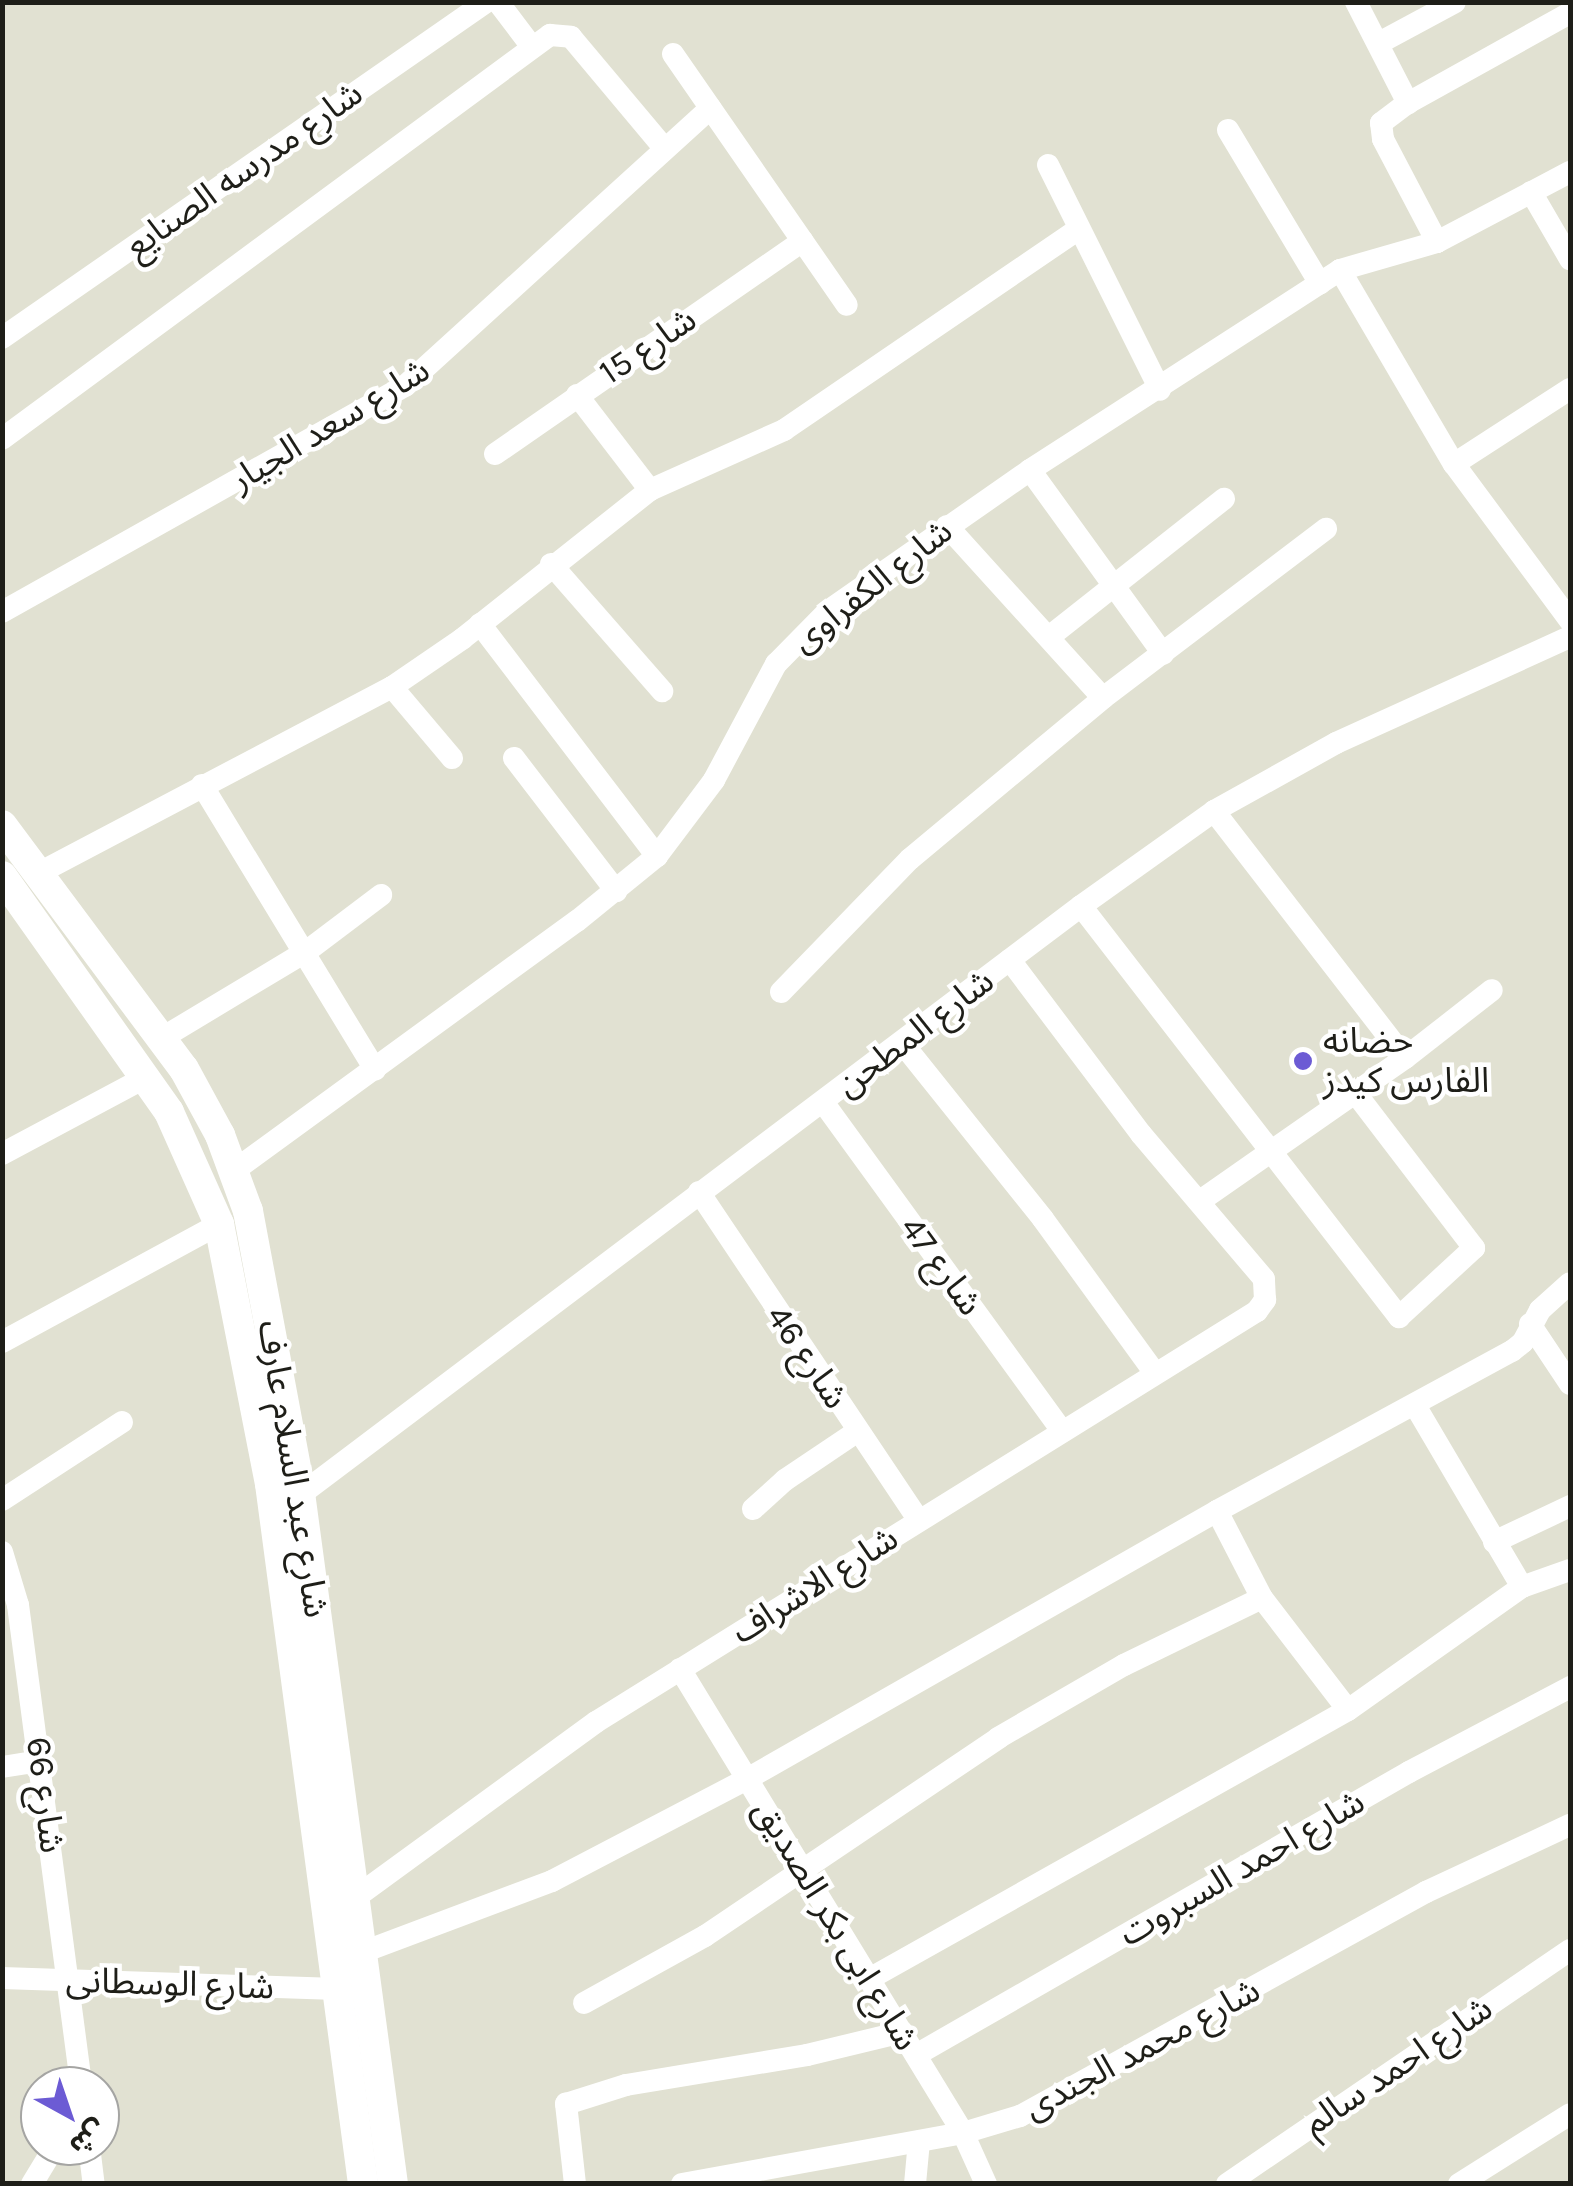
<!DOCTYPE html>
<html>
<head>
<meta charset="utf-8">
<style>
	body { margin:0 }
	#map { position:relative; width:1573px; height:2186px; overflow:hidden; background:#e1e1d2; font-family:Karla,"Noto Sans Arabic",sans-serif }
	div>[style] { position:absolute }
	.minor>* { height:22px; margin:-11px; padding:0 11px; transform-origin:11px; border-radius:11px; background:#fff }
	.tertiary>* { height:30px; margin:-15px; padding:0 15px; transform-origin:15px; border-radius:15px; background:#fff }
	.dots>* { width:28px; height:28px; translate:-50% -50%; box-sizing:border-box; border:5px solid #fff; border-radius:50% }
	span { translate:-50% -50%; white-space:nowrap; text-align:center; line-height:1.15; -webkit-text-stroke:9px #fff; paint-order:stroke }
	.street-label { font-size:35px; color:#1e1e18 }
	.poi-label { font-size:35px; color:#1e1e18 }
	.left { translate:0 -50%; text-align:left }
	.frame { position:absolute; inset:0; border:5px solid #1e1e18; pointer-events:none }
	.north { position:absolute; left:20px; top:2066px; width:100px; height:100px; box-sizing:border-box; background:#fff; border:2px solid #a5a5a3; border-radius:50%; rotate:140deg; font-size:28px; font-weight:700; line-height:40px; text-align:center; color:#1e1e18 }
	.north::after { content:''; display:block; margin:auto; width:35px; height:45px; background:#6c5bd4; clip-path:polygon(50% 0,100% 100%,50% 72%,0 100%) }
</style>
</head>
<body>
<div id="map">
	<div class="minor">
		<div style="left:498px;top:2px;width:56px;rotate:52.9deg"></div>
		<div style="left:1356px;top:2px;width:114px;rotate:62.8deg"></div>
		<div style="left:1379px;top:43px;width:86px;rotate:-28.3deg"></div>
		<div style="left:673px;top:54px;width:305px;rotate:55.3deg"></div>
		<div style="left:1228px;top:130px;width:179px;rotate:59.1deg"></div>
		<div style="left:1048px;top:165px;width:251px;rotate:63.5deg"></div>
		<div style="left:1531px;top:192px;width:78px;rotate:59.8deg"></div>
		<div style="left:1437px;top:242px;width:116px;rotate:-117.7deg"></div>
		<div style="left:1383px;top:139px;width:16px;rotate:-97deg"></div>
		<div style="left:1381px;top:123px;width:34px;rotate:-37deg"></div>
		<div style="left:1408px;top:103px;width:185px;rotate:-29.1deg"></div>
		<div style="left:1340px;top:270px;width:225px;rotate:59.6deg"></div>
		<div style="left:1454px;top:464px;width:138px;rotate:-32.9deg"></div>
		<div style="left:2px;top:338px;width:589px;rotate:-34.77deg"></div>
		<div style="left:577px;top:395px;width:120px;rotate:52.5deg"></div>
		<div style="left:2px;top:439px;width:681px;rotate:-36.4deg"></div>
		<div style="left:550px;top:35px;width:21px;rotate:5deg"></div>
		<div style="left:571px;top:37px;width:146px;rotate:50deg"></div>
		<div style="left:495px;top:454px;width:374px;rotate:-34.7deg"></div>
		<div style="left:1454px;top:464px;width:195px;rotate:53.5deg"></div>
		<div style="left:1030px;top:470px;width:227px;rotate:54.1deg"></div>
		<div style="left:947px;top:526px;width:232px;rotate:47.8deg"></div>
		<div style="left:551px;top:564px;width:169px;rotate:48.8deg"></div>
		<div style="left:2px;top:612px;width:462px;rotate:-29.3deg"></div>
		<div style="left:405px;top:386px;width:413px;rotate:-42.3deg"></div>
		<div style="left:480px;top:624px;width:292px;rotate:52.7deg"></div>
		<div style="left:1049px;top:637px;width:223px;rotate:-38.3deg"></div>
		<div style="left:392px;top:687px;width:93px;rotate:49.8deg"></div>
		<div style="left:514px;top:758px;width:168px;rotate:52.5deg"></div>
		<div style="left:202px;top:785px;width:333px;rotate:58.7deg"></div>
		<div style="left:1214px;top:811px;width:312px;rotate:52.3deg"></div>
		<div style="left:39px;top:873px;width:399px;rotate:-27.8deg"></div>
		<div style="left:392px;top:687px;width:85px;rotate:-34.4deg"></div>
		<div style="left:462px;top:639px;width:240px;rotate:-38.4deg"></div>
		<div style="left:650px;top:490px;width:147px;rotate:-24.1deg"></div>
		<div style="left:784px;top:430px;width:357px;rotate:-34.3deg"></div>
		<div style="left:1081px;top:906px;width:520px;rotate:52.27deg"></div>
		<div style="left:1399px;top:1317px;width:102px;rotate:-42.6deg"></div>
		<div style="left:1474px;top:1248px;width:198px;rotate:-127.4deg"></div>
		<div style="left:781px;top:992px;width:185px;rotate:-45.9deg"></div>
		<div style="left:910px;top:859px;width:251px;rotate:-39.8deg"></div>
		<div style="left:1103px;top:698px;width:280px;rotate:-37.2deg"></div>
		<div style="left:162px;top:1038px;width:169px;rotate:-31deg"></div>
		<div style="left:307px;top:951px;width:93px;rotate:-37.1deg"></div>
		<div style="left:903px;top:1044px;width:224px;rotate:51.3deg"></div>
		<div style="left:1043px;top:1219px;width:190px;rotate:54deg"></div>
		<div style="left:823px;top:1102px;width:405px;rotate:54deg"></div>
		<div style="left:2px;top:1154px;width:163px;rotate:-28.1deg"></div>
		<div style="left:235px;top:1170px;width:423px;rotate:-36.1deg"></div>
		<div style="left:577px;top:921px;width:103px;rotate:-39.1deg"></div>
		<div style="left:657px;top:856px;width:95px;rotate:-53.1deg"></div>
		<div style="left:714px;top:780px;width:132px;rotate:-61.9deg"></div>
		<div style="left:776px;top:664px;width:74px;rotate:-45.5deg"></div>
		<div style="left:828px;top:611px;width:246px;rotate:-34.9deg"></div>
		<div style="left:1030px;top:470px;width:369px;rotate:-32.8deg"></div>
		<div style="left:1340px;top:270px;width:101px;rotate:-16.1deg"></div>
		<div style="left:1437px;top:242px;width:150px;rotate:-27.8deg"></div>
		<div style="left:699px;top:1192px;width:394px;rotate:56.2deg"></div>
		<div style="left:1200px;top:1201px;width:250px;rotate:-34.9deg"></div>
		<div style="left:1405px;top:1058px;width:110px;rotate:-38deg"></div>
		<div style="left:1530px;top:1324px;width:72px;rotate:56.3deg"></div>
		<div style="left:2px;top:1342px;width:247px;rotate:-28.5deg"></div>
		<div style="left:1416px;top:1407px;width:209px;rotate:59.5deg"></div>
		<div style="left:300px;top:1495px;width:978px;rotate:-37.02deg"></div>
		<div style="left:1081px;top:906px;width:163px;rotate:-35.5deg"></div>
		<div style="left:1214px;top:811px;width:140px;rotate:-29.1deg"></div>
		<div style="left:1336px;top:743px;width:257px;rotate:-24.4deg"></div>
		<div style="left:2px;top:1500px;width:143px;rotate:-33deg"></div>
		<div style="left:753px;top:1509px;width:43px;rotate:-42.2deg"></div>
		<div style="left:785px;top:1480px;width:88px;rotate:-33.9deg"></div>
		<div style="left:1217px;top:1511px;width:98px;rotate:62.7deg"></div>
		<div style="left:1262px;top:1598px;width:141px;rotate:52.5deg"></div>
		<div style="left:1494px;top:1542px;width:84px;rotate:-25.3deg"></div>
		<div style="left:2px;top:1552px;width:55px;rotate:73.2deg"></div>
		<div style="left:18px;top:1605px;width:485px;rotate:82.5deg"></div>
		<div style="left:680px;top:1669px;width:543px;rotate:58.62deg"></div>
		<div style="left:963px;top:2133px;width:56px;rotate:65.7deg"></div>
		<div style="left:2px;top:1767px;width:39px;rotate:-9deg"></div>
		<div style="left:356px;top:1897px;width:297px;rotate:-36.1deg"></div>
		<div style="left:596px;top:1722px;width:778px;rotate:-31.87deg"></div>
		<div style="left:1257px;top:1311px;width:14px;rotate:-54deg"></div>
		<div style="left:1265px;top:1300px;width:21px;rotate:-93deg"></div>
		<div style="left:1264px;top:1279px;width:190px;rotate:-130.3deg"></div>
		<div style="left:1141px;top:1134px;width:218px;rotate:-127deg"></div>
		<div style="left:363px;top:1952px;width:202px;rotate:-20.6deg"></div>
		<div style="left:552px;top:1881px;width:220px;rotate:-27.6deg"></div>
		<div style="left:747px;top:1779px;width:541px;rotate:-29.69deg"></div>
		<div style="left:1217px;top:1511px;width:336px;rotate:-28.5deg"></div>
		<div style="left:1512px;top:1351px;width:14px;rotate:-39deg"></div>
		<div style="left:1523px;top:1342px;width:36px;rotate:-62deg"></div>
		<div style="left:1540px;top:1310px;width:40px;rotate:-42deg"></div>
		<div style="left:2px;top:1978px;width:335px;rotate:1.9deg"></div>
		<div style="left:869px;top:1979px;width:549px;rotate:-29.32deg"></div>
		<div style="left:1348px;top:1710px;width:213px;rotate:-35.3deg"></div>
		<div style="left:1522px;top:1587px;width:51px;rotate:-19.5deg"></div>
		<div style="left:584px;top:2003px;width:138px;rotate:-29deg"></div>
		<div style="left:705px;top:1936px;width:354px;rotate:-34deg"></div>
		<div style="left:998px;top:1738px;width:146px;rotate:-30.1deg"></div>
		<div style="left:1124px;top:1665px;width:153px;rotate:-25.9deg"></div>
		<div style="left:916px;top:2055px;width:568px;rotate:-29.86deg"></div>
		<div style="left:1409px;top:1772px;width:182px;rotate:-27.8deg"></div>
		<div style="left:89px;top:2146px;width:38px;rotate:83deg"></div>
		<div style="left:32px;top:2184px;width:44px;rotate:-58.8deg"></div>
		<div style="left:575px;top:2184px;width:81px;rotate:-96.4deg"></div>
		<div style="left:566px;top:2104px;width:63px;rotate:-17.6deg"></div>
		<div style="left:626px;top:2085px;width:183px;rotate:-9.4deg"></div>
		<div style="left:807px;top:2055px;width:98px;rotate:-13.6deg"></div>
		<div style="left:682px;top:2184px;width:286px;rotate:-10.3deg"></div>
		<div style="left:963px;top:2133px;width:59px;rotate:-16.6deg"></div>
		<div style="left:1020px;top:2116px;width:464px;rotate:-28.9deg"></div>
		<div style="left:1426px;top:1892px;width:159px;rotate:-25deg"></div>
		<div style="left:915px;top:2184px;width:43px;rotate:-84.7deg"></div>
		<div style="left:1227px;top:2184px;width:415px;rotate:-34.3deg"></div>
		<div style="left:1459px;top:2184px;width:131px;rotate:-32.2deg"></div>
	</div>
	<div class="tertiary">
		<div style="left:2px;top:825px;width:304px;rotate:53.3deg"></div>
		<div style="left:184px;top:1069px;width:75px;rotate:61.4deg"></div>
		<div style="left:220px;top:1135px;width:81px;rotate:69.8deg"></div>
		<div style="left:248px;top:1211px;width:272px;rotate:79.4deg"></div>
		<div style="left:298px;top:1478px;width:712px;rotate:82.34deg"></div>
		<div style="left:2px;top:876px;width:289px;rotate:54.7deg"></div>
		<div style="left:169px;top:1112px;width:123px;rotate:65.9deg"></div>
		<div style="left:219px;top:1224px;width:265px;rotate:78.9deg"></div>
		<div style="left:270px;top:1484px;width:706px;rotate:82.43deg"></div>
	</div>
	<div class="dots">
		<div style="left:1303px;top:1061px;background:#6c5bd4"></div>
	</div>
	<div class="street-label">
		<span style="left:244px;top:170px;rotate:-35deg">شارع مدرسه الصنايع</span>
		<span style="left:648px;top:346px;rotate:-34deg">شارع 15</span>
		<span style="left:330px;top:425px;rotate:-31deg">شارع سعد الجيار</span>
		<span style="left:872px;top:586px;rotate:-38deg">شارع الكفراوى</span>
		<span style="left:915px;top:1033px;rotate:-37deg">شارع المطحن</span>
		<span style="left:941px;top:1266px;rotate:54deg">شارع 47</span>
		<span style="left:807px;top:1357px;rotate:56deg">شارع 46</span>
		<span style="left:293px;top:1469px;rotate:81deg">شارع عبد السلام عارف</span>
		<span style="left:815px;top:1585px;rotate:-32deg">شارع الاشراف</span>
		<span style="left:45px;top:1795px;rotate:83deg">شارع 66</span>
		<span style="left:1242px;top:1868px;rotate:-30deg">شارع احمد السبروت</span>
		<span style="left:836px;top:1925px;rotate:59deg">شارع ابى بكر الصديق</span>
		<span style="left:170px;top:1984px;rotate:2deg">شارع الوسطانى</span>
		<span style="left:1142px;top:2049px;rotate:-28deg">شارع محمد الجندى</span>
		<span style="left:1398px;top:2066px;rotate:-34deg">شارع احمد سالم</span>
	</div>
	<div class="poi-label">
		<span class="left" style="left:1323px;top:1061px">حضانه<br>الفارس كيدز</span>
	</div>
	<div class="frame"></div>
	<div class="north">ش</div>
</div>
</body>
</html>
